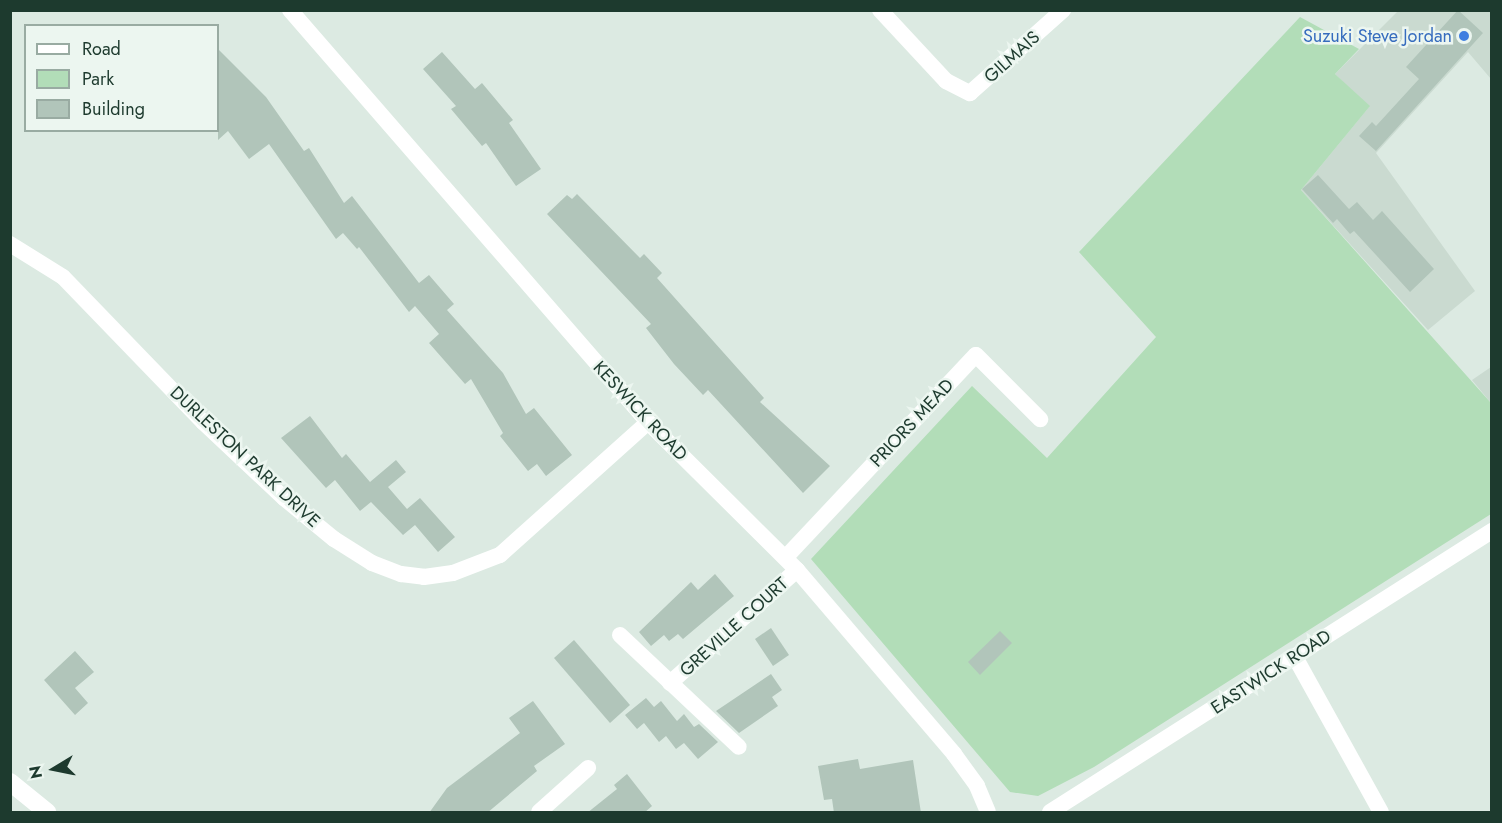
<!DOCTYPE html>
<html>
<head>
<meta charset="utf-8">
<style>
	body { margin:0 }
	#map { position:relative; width:1502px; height:823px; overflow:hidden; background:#dceae2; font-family:Jost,sans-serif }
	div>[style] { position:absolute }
	.built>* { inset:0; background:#cadad0 }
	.green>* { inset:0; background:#b2ddb8 }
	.building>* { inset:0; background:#b1c5ba }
	.minor>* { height:16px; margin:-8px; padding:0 8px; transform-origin:8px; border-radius:8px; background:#fff }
	.tertiary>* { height:18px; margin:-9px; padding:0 9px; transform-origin:9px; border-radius:9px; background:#fff }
	.dots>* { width:16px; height:16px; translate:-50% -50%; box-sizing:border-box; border:3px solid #ecf6f0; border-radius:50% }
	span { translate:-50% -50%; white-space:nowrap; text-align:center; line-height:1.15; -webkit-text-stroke:5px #ecf6f0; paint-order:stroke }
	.shop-label { font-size:18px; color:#366cbe }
	.right { translate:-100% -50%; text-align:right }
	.street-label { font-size:18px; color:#1d3a2e }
	.frame { position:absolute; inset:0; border:12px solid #1d3a2e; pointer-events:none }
	.legend { position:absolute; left:24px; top:24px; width:195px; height:108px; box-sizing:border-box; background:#ecf6f0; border:2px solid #99aba2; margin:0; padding:8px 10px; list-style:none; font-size:18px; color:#1d3a2e }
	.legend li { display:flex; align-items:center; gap:12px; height:30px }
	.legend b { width:30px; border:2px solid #99aba2 }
	.north { position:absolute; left:24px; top:739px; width:60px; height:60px; -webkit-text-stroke:4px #ecf6f0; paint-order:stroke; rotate:260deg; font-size:16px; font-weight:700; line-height:24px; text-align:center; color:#1d3a2e }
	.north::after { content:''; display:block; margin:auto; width:21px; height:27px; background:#1d3a2e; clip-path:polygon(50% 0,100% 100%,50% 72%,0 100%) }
</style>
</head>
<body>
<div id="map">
	<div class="built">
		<div style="clip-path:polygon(1398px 11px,1491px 11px,1491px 79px,1468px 52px,1376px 153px,1475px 291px,1428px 330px,1301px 190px,1369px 107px,1335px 74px)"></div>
		<div style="clip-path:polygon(1491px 367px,1491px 403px,1472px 380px)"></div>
	</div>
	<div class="green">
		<div style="clip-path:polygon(1300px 17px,1359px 49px,1335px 74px,1370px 106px,1301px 190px,1491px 403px,1491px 514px,1094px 767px,1038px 796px,1010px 792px,811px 559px,972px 386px,1047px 458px,1156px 337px,1079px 252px)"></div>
	</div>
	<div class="building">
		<div style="clip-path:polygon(1458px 10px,1483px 33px,1376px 151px,1359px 136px,1372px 122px,1376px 126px,1419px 79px,1406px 67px)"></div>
		<div style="clip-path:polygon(218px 49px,266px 97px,304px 151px,309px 148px,344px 203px,352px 196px,419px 283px,429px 275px,454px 304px,447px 310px,503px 373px,526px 414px,534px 408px,572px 455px,546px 476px,537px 464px,528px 471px,500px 436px,503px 433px,471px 379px,465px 384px,429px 343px,439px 334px,415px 306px,409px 312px,359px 247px,357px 249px,343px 233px,336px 239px,269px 144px,249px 159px,228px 131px,218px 140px)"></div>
		<div style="clip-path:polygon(442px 52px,475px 89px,482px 83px,513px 120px,509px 123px,541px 169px,516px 186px,486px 143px,482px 146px,451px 109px,456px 106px,423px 69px)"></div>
		<div style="clip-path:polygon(1318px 175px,1349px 209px,1357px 202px,1373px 220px,1382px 211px,1434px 269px,1410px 292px,1354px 231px,1350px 234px,1337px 219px,1333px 223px,1302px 189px)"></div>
		<div style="clip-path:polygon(577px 194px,640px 258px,644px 254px,662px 273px,657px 278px,764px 398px,760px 402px,830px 466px,803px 493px,708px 390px,703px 395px,674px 364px,646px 328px,651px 324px,547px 214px,567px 195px,572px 199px)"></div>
		<div style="clip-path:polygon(310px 416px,342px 458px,346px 454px,370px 482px,396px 460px,406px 472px,388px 487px,407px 509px,420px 498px,455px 537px,438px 552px,415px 525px,403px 535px,371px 502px,360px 511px,335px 480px,326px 488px,281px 438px)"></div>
		<div style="clip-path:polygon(715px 574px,734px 596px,683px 639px,678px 634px,669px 641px,664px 635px,651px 646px,639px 632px,691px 582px,698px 590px)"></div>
		<div style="clip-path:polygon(771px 628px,789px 655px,773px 666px,755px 639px)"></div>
		<div style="clip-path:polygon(1000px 631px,1012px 643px,980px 675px,968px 662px)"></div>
		<div style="clip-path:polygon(574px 640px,630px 705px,610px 723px,554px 658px)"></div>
		<div style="clip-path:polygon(75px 651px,94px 672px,75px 688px,88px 703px,75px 715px,44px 680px)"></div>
		<div style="clip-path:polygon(771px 674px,782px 690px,772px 697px,778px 706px,739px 733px,716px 711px)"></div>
		<div style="clip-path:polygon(646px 698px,654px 707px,661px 701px,677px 721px,684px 714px,694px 727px,699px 724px,718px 742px,698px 759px,684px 743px,676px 749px,666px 736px,659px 742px,644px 723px,637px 729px,625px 715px)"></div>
		<div style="clip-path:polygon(533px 701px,565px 744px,534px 766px,537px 771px,487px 813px,429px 813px,447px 788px,520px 733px,509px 718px)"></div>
		<div style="clip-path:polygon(858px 759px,860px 769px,913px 760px,921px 813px,834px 813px,832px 799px,824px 800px,818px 766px)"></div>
		<div style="clip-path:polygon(627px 774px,652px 806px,644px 813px,587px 813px,617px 789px,614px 785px)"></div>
	</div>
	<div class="minor">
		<div style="left:290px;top:10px;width:546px;rotate:49.01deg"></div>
		<div style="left:648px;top:422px;width:210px;rotate:44.8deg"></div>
		<div style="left:797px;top:570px;width:242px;rotate:49.5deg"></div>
		<div style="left:954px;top:754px;width:39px;rotate:54deg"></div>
		<div style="left:977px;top:786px;width:28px;rotate:67deg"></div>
		<div style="left:880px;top:10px;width:97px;rotate:47.1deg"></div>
		<div style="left:946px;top:81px;width:27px;rotate:27deg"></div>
		<div style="left:970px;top:93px;width:125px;rotate:-41.7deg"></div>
		<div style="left:10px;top:244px;width:62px;rotate:31.9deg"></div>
		<div style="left:63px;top:277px;width:202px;rotate:46deg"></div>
		<div style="left:203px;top:422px;width:111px;rotate:43.2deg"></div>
		<div style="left:284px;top:498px;width:65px;rotate:39.4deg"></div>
		<div style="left:334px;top:539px;width:45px;rotate:32.3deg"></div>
		<div style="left:372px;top:563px;width:31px;rotate:21deg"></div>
		<div style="left:401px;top:574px;width:23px;rotate:7deg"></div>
		<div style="left:424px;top:577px;width:29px;rotate:-8deg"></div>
		<div style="left:453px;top:573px;width:50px;rotate:-21deg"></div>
		<div style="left:500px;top:555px;width:199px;rotate:-41.9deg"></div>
		<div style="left:786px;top:557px;width:277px;rotate:-46.8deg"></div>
		<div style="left:976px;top:355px;width:91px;rotate:45deg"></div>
		<div style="left:620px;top:635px;width:163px;rotate:43.3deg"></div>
		<div style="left:1295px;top:657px;width:177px;rotate:61deg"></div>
		<div style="left:670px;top:683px;width:170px;rotate:-41.7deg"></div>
		<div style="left:539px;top:812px;width:66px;rotate:-41.9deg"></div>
		<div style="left:1050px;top:812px;width:524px;rotate:-32.45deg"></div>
	</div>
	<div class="tertiary">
		<div style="left:10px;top:782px;width:48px;rotate:39deg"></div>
	</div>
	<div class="dots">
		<div style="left:1464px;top:36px;background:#3f7fe0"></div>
	</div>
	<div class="shop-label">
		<span class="right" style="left:1452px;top:36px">Suzuki Steve Jordan</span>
	</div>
	<div class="street-label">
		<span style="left:1012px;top:57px;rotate:-42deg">GILMAIS</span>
		<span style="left:640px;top:411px;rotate:47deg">KESWICK ROAD</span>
		<span style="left:912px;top:423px;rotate:-47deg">PRIORS MEAD</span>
		<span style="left:245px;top:457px;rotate:43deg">DURLESTON PARK DRIVE</span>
		<span style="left:734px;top:627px;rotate:-42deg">GREVILLE COURT</span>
		<span style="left:1271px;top:672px;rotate:-33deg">EASTWICK ROAD</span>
	</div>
	<div class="frame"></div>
	<ul class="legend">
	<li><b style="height:8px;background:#fff"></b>Road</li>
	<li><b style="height:16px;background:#b2ddb8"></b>Park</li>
	<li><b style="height:16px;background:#b1c5ba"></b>Building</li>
	</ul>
	<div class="north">N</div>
</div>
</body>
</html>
